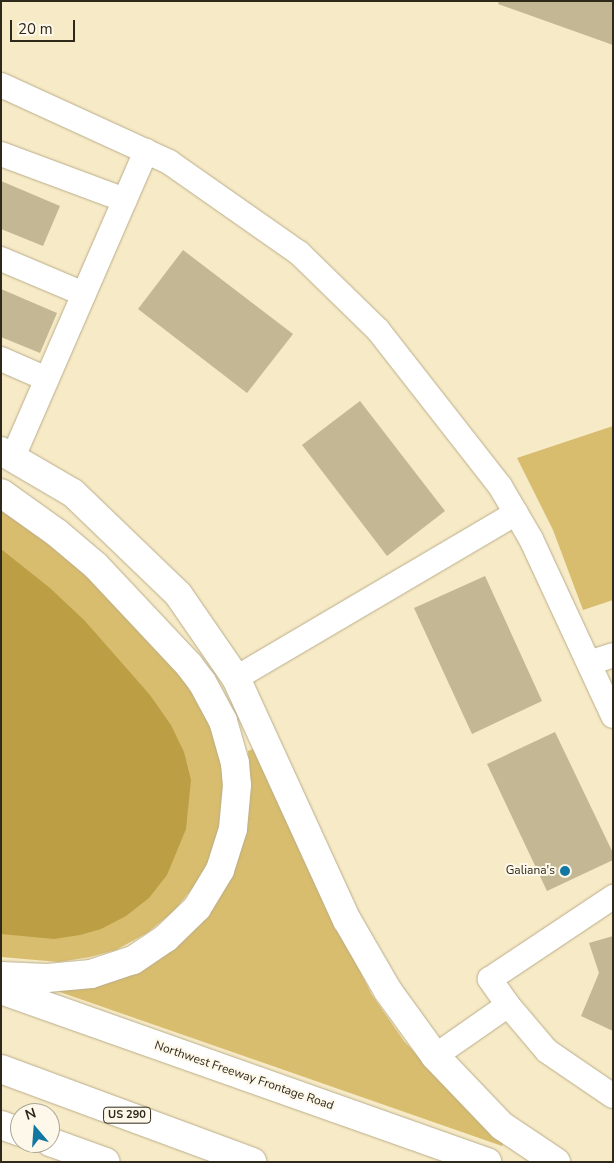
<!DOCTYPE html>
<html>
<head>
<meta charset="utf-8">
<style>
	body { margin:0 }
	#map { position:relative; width:614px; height:1163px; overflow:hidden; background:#f7eac6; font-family:"Nunito Sans",sans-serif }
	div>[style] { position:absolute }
	.green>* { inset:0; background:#d8bd6e }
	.water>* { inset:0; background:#bc9e45 }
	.building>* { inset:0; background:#c3b794 }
	.roads { filter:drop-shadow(0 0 1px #b9ad8b) drop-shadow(0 0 1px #b9ad8b) }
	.minor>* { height:24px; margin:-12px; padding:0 12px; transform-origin:12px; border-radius:12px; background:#fff }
	.major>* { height:28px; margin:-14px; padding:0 14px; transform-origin:14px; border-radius:14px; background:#fff }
	.highway>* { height:28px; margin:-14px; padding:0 14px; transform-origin:14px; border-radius:14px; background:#fff }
	.dots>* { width:14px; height:14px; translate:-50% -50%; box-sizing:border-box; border:2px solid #fdf8ea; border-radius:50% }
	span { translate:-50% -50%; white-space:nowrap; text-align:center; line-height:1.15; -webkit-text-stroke:4px #fdf8ea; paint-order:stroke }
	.shield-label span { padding:1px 4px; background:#fdf8ea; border:1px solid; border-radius:4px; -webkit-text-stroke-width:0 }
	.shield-label { font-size:11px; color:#2e291b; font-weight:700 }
	.poi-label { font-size:12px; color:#2e291b }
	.right { translate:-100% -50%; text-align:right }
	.street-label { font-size:12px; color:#2e291b }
	.frame { position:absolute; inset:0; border:2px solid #2e291b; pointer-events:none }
	.north { position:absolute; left:10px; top:1103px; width:50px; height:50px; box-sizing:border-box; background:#fdf8ea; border:1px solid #aaa597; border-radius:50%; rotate:342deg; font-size:14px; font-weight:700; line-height:20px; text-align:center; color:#2e291b }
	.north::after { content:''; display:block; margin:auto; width:18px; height:22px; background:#1377a3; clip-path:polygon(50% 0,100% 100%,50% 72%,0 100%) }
	.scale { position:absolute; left:10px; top:20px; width:65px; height:22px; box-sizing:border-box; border:2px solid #2e291b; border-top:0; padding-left:6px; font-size:15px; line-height:18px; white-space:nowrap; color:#2e291b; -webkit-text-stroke:4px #fdf8ea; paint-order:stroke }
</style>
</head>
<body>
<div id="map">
	<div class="green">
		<div style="clip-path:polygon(613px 426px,613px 600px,583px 610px,553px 530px,517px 458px)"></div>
		<div style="clip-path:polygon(1px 504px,74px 558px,177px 670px,201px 703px,216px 735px,225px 769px,224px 799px,219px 829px,211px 857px,195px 885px,174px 911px,147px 933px,116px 950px,90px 957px,59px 962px,1px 957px)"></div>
		<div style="clip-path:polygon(255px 748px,326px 904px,372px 995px,404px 1041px,441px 1081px,505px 1139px,502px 1146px,57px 991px,60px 987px,183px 936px,249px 772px,248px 751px)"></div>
	</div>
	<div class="water">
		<div style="clip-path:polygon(1px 549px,50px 588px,85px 621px,150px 695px,171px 725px,184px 752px,191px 780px,186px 829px,167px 875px,149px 898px,126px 916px,101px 929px,80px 935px,54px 939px,1px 934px)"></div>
	</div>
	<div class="building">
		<div style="clip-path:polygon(499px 1px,613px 1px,613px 45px,498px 4px)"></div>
		<div style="clip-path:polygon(1px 181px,60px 206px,43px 246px,1px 229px)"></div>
		<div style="clip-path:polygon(183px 250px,293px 334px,247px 393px,138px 309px)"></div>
		<div style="clip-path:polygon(1px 289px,57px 313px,40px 353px,1px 337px)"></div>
		<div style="clip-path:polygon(360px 401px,445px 511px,387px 556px,302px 445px)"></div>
		<div style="clip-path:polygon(485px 576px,542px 701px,472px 734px,414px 608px)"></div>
		<div style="clip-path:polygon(555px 732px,613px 853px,613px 860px,547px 891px,487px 764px)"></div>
		<div style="clip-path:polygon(613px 936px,613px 1031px,581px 1016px,599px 973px,589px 943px)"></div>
	</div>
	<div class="roads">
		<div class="minor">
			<div style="left:1px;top:85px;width:185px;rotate:24.6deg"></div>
			<div style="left:169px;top:162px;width:159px;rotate:35deg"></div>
			<div style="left:299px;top:253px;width:110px;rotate:44.3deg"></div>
			<div style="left:378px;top:330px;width:198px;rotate:52deg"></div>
			<div style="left:500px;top:486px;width:61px;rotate:59.7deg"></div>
			<div style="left:531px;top:539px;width:195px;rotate:65.1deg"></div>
			<div style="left:1px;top:154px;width:132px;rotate:20.4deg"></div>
			<div style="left:1px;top:259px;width:90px;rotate:22.9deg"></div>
			<div style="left:1px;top:359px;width:50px;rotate:23.5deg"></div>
			<div style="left:13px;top:457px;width:334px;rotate:-66.5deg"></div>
			<div style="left:589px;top:663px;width:25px;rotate:-18deg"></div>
			<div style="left:236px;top:678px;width:325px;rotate:-30.5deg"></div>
			<div style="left:508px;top:1005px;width:60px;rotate:49.7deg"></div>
			<div style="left:547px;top:1051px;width:80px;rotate:34.3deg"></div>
			<div style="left:435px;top:1056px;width:89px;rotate:-34.9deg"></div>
			<div style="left:508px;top:1005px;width:32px;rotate:-125deg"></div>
			<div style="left:490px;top:979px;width:148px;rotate:-33.7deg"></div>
		</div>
		<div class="major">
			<div style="left:1px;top:451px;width:83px;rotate:30.3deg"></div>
			<div style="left:73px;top:493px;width:146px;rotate:43.9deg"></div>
			<div style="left:178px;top:594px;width:102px;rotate:55.4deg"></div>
			<div style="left:236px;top:678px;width:266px;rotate:65.4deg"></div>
			<div style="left:347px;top:920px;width:82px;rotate:60deg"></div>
			<div style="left:388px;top:991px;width:80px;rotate:54.1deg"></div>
			<div style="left:435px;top:1056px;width:97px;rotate:46.3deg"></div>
			<div style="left:502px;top:1126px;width:65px;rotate:33.7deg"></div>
			<div style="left:1px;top:493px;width:69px;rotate:35.5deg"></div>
			<div style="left:57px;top:533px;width:51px;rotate:40.2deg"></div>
			<div style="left:96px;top:566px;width:136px;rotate:46.8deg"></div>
			<div style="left:189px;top:665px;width:21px;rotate:53deg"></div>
			<div style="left:202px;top:682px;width:44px;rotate:61.7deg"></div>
			<div style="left:223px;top:721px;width:44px;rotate:74.1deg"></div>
			<div style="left:235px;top:763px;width:22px;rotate:85deg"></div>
			<div style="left:237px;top:785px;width:44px;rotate:95.2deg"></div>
			<div style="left:233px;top:829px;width:43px;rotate:107.6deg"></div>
			<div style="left:220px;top:870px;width:44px;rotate:121.2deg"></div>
			<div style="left:197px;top:908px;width:43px;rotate:135.9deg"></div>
			<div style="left:166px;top:938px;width:40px;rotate:146deg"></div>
			<div style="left:133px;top:960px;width:44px;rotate:161.6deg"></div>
			<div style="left:91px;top:974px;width:44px;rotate:174.8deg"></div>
			<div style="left:47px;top:978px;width:46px;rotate:-177.5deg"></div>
			<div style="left:1px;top:990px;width:516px;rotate:19.49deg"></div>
		</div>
		<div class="highway">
			<div style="left:1px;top:1069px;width:268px;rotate:20.3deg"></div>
			<div style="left:1px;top:1125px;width:20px;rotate:20deg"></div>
			<div style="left:50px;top:1142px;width:59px;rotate:19.7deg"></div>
		</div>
	</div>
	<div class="dots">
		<div style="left:565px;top:871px;background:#1377a3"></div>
	</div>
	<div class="shield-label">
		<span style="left:127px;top:1115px">US 290</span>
	</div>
	<div class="poi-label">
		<span class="right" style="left:555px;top:871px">Galiana's</span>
	</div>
	<div class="street-label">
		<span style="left:244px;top:1076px;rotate:19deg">Northwest Freeway Frontage Road</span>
	</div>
	<div class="frame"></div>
	<div class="north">N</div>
	<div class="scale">20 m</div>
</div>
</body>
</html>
